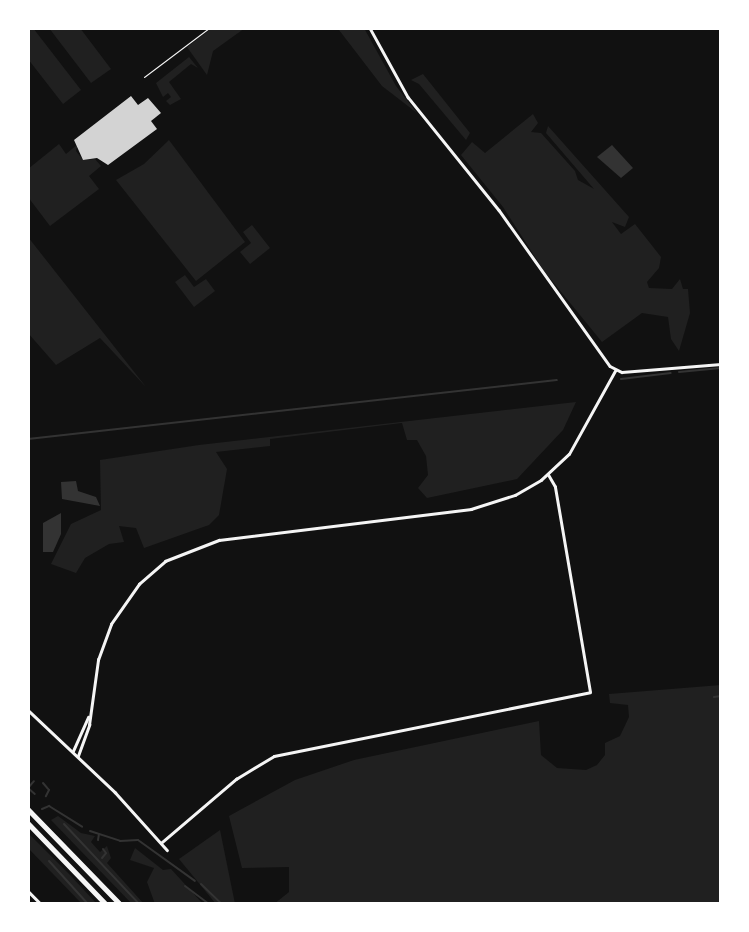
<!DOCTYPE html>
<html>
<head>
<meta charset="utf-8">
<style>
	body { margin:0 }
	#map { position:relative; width:749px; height:932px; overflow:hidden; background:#111; font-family:"DM Sans",sans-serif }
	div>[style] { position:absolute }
	.green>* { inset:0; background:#202020 }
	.water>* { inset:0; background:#333 }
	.stream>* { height:2px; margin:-1px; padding:0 1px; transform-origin:1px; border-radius:1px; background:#333 }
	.building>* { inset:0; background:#d3d3d3 }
	.service>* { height:1px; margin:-0.5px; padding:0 0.5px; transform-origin:0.5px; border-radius:0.5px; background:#f5f5f5 }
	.minor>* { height:2.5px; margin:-1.25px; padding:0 1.25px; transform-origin:1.25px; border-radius:1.25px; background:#f5f5f5 }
	.motorway>* { height:4.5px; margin:-2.25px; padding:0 2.25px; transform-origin:2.25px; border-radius:2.25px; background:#f5f5f5 }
	span { translate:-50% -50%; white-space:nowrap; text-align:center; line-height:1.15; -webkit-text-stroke:5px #fff; paint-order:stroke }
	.frame { position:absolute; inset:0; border:30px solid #fff; pointer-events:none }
</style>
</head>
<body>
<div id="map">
	<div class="green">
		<div style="clip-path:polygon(28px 28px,33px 28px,81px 90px,63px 104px,28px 59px)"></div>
		<div style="clip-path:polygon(49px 28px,80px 28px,111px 69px,91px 83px)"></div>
		<div style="clip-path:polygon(212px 28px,245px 28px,213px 51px,207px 75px,187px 47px)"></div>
		<div style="clip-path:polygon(364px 28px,396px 86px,417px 113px,382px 86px,339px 30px)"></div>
		<div style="clip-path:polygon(189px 57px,198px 68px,191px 64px,169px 82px,181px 99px,170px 105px,166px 101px,171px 97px,168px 93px,163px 97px,156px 83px)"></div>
		<div style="clip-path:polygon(423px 74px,470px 133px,466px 140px,419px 84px,411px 80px)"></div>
		<div style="clip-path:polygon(533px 114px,538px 123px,531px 132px,541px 133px,575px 171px,578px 180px,594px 189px,546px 133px,548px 126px,629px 217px,625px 227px,612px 222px,621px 234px,635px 224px,661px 257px,659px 268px,647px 282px,649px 288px,672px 289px,680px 279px,683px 289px,688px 289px,690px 313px,679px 351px,671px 339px,668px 317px,642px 313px,602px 342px,544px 271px,503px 207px,461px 155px,472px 142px,485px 153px)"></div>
		<div style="clip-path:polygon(169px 140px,245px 242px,196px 281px,116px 180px,144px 164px)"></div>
		<div style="clip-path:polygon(59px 144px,66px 154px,78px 144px,76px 151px,83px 160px,95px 159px,101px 166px,89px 176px,99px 189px,50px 226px,28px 197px,28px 169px)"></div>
		<div style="clip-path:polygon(252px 225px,270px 248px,250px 264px,240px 252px,251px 243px,243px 232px)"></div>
		<div style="clip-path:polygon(28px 237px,146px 387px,100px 338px,56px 365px,28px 333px)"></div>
		<div style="clip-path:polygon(185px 275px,194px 287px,206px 279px,215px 291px,194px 307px,175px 282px)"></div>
		<div style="clip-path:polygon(576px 402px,563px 430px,517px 479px,427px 498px,418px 488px,428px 475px,426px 456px,417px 440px,407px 440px,402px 423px,270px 439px,270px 446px,216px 452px,227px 469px,219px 515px,209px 525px,144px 548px,136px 528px,119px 526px,124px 542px,109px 544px,85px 558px,76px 573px,51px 564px,71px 524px,101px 510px,100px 460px,199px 445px)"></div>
		<div style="clip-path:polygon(721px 685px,721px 904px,274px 904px,289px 892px,289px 867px,242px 868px,229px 816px,295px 780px,354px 760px,539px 721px,541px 755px,557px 768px,586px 770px,597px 765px,605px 755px,605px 743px,620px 736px,629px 717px,628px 705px,610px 703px,609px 694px)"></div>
		<div style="clip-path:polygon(58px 816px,81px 833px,95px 836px,91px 842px,100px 852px,107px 846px,111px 858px,107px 863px,144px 904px,132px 904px,51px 820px)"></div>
		<div style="clip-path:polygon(220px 830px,235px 904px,216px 904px,179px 859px)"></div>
		<div style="clip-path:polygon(30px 835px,70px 875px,97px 904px,82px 904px,28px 848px)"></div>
		<div style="clip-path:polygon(135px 848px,163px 870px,171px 869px,203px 904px,155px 904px,147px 882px,154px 868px,130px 860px)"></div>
	</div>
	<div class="water">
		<div style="clip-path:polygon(612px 145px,633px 168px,621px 178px,597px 157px)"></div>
		<div style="clip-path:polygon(76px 481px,78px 491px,96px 497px,100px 506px,62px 499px,61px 482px)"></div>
		<div style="clip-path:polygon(61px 513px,61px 534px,53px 552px,43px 552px,43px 523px)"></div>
	</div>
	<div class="stream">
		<div style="left:679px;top:372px;width:42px;rotate:-5.4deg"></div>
		<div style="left:621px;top:379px;width:50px;rotate:-6.8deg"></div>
		<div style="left:28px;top:439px;width:532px;rotate:-6.36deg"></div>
		<div style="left:714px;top:697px;width:7px;rotate:-8deg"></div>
		<div style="left:43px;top:783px;width:9px;rotate:49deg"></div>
		<div style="left:49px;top:790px;width:7px;rotate:117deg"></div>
		<div style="left:28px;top:788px;width:9px;rotate:-49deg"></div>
		<div style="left:28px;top:788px;width:9px;rotate:41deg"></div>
		<div style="left:42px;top:809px;width:8px;rotate:-23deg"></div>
		<div style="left:49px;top:806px;width:39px;rotate:32deg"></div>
		<div style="left:64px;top:824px;width:110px;rotate:46.8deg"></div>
		<div style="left:90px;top:831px;width:32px;rotate:18deg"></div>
		<div style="left:120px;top:841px;width:18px;rotate:-3deg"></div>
		<div style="left:138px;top:840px;width:70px;rotate:35.7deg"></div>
		<div style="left:98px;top:840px;width:6px;rotate:-81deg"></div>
		<div style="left:102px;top:858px;width:6px;rotate:-51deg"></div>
		<div style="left:106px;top:853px;width:5px;rotate:-127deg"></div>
		<div style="left:49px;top:861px;width:58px;rotate:47.8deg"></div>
		<div style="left:201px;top:884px;width:29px;rotate:44deg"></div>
		<div style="left:185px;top:886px;width:30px;rotate:37deg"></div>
	</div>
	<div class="building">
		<div style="clip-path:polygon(131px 96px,138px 105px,148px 98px,161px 113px,151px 121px,157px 129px,108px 165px,97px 158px,83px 160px,74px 140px)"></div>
	</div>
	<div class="service">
		<div style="left:144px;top:77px;width:81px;rotate:-37deg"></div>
	</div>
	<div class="minor">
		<div style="left:370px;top:28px;width:79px;rotate:61.2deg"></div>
		<div style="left:408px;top:97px;width:145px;rotate:51.2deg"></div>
		<div style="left:499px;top:210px;width:191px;rotate:54.6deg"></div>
		<div style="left:610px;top:366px;width:13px;rotate:27deg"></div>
		<div style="left:622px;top:372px;width:99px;rotate:-4.6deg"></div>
		<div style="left:28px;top:710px;width:120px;rotate:43.3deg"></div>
		<div style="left:115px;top:792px;width:78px;rotate:48.1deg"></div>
		<div style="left:73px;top:751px;width:37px;rotate:-66deg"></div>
		<div style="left:78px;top:756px;width:33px;rotate:-70deg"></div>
		<div style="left:89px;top:725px;width:66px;rotate:-82.1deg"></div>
		<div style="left:98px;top:660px;width:38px;rotate:-70deg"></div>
		<div style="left:111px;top:624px;width:49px;rotate:-55deg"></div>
		<div style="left:139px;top:584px;width:35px;rotate:-41deg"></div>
		<div style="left:165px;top:561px;width:58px;rotate:-21.3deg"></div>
		<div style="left:219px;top:540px;width:254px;rotate:-7deg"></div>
		<div style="left:471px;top:509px;width:46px;rotate:-17.7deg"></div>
		<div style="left:515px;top:495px;width:30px;rotate:-30deg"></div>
		<div style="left:541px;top:480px;width:38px;rotate:-43deg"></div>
		<div style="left:569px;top:454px;width:95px;rotate:-61deg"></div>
		<div style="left:161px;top:843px;width:99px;rotate:-40.5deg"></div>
		<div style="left:236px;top:779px;width:44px;rotate:-31.2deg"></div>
		<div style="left:274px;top:756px;width:322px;rotate:-11.4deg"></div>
		<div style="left:590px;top:692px;width:208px;rotate:-99.7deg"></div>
		<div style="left:555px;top:487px;width:14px;rotate:-120deg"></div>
		<div style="left:28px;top:891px;width:18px;rotate:45deg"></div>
	</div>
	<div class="motorway">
		<div style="left:28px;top:809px;width:132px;rotate:45.9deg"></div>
		<div style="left:28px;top:823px;width:112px;rotate:46.1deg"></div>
	</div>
	<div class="frame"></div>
</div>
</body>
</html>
